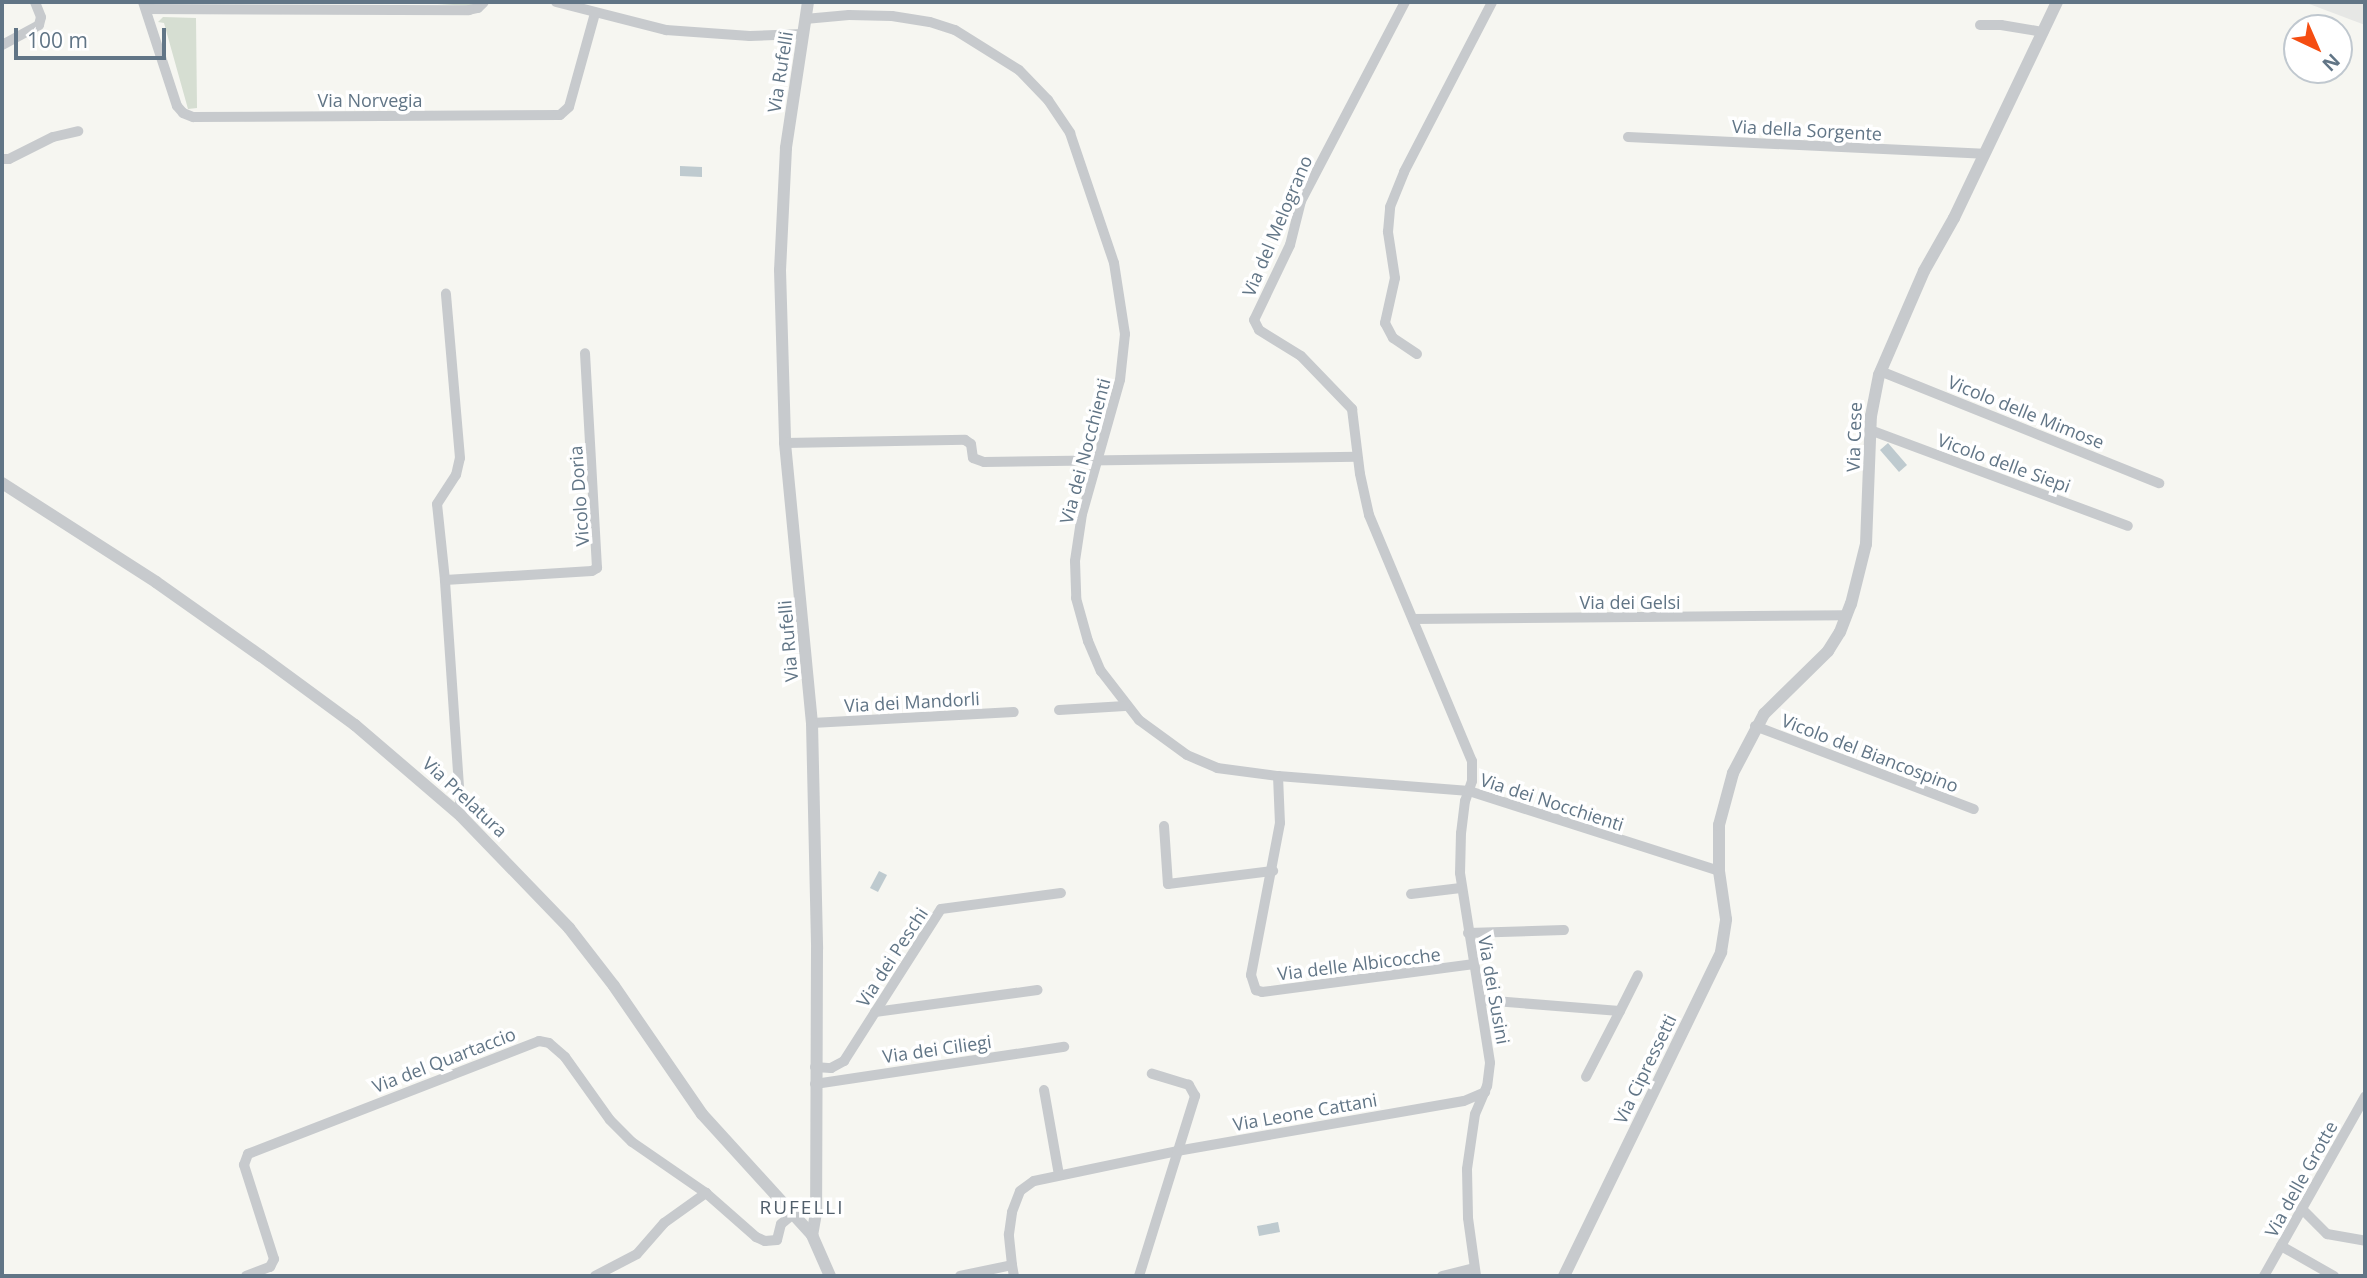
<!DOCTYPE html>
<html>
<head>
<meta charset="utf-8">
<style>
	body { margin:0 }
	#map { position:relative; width:2367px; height:1278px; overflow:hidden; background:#f6f6f1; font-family:"Open Sans",sans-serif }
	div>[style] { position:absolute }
	.built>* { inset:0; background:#e6e7e5 }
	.green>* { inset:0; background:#d6ded2 }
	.water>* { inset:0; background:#becacf }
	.minor>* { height:10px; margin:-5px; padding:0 5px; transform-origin:5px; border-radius:5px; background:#c7cacd }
	.tertiary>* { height:12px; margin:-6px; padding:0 6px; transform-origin:6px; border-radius:6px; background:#c7cacd }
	span { translate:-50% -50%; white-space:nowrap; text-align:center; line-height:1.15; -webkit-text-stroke:7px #fff; paint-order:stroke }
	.street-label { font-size:18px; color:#617586 }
	.neighbourhood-label { font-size:19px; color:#505e6a; letter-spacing:2px }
	.frame { position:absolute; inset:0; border:4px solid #617586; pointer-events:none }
	.north { position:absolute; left:2283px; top:14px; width:70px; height:70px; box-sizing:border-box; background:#fff; border:2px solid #c0c8cf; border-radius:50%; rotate:136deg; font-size:19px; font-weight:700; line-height:28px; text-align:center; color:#617586 }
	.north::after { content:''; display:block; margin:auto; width:24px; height:32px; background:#f54d12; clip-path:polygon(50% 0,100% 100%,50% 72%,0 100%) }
	.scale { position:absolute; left:14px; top:28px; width:152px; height:32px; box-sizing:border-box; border:4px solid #617586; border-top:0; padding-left:9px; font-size:21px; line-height:24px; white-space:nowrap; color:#617586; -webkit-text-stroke:5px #fff; paint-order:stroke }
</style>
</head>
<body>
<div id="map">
	<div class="built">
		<div style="clip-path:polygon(2304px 2px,2365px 2px,2365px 25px)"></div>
	</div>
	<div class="green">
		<div style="clip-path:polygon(406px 2px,478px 2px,469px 6px)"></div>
		<div style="clip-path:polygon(163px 17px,196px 18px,197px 108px,188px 109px,164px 23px,158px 22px)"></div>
	</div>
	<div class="water">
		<div style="clip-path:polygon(680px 166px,702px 167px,702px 177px,680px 176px)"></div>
		<div style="clip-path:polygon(1888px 443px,1907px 465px,1899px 472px,1880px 450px)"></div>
		<div style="clip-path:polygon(879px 871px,887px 875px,878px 892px,870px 888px)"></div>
		<div style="clip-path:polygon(1278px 1222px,1280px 1232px,1259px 1236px,1257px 1226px)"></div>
	</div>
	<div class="minor">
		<div style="left:143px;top:2px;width:109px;rotate:71.9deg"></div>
		<div style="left:177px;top:106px;width:9px;rotate:49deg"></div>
		<div style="left:183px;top:113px;width:11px;rotate:22deg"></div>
		<div style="left:193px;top:117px;width:367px;rotate:-0.3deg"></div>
		<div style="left:560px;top:115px;width:12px;rotate:-42deg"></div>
		<div style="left:569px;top:107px;width:98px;rotate:-74.5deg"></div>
		<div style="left:556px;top:2px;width:114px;rotate:14.3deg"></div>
		<div style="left:666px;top:30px;width:84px;rotate:4.1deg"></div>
		<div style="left:750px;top:36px;width:53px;rotate:-2.2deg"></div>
		<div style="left:1405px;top:2px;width:225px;rotate:117.6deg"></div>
		<div style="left:1301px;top:201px;width:45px;rotate:104deg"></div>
		<div style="left:1290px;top:245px;width:83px;rotate:115.6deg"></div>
		<div style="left:1254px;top:320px;width:11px;rotate:63deg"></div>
		<div style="left:1259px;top:330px;width:49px;rotate:31.8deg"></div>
		<div style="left:1301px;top:356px;width:74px;rotate:46.1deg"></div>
		<div style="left:1352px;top:409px;width:65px;rotate:83deg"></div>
		<div style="left:1360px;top:474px;width:42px;rotate:77.6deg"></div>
		<div style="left:1369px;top:515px;width:267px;rotate:67.3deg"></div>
		<div style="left:1472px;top:761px;width:20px;rotate:90deg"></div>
		<div style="left:1472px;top:781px;width:21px;rotate:109deg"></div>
		<div style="left:1465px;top:801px;width:32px;rotate:97deg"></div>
		<div style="left:1461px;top:833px;width:40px;rotate:91.4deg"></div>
		<div style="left:1460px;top:873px;width:192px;rotate:81deg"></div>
		<div style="left:1490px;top:1063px;width:23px;rotate:97deg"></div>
		<div style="left:1487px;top:1086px;width:30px;rotate:113deg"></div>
		<div style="left:1475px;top:1114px;width:56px;rotate:98.3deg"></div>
		<div style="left:1467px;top:1169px;width:49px;rotate:88.8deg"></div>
		<div style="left:1468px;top:1218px;width:59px;rotate:82.1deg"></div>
		<div style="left:146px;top:9px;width:323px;rotate:0.2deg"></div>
		<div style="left:469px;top:10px;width:9px;rotate:-13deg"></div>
		<div style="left:478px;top:8px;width:8px;rotate:-45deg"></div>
		<div style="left:805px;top:19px;width:44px;rotate:-5.2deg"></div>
		<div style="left:849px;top:15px;width:43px;rotate:1.3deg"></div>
		<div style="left:892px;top:16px;width:38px;rotate:9deg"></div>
		<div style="left:930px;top:22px;width:26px;rotate:18deg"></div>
		<div style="left:955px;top:30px;width:75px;rotate:32deg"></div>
		<div style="left:1019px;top:70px;width:42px;rotate:46deg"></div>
		<div style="left:1048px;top:100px;width:40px;rotate:56deg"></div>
		<div style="left:1070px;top:133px;width:137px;rotate:71.3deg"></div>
		<div style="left:1114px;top:263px;width:72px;rotate:81.2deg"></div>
		<div style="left:1125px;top:334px;width:46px;rotate:96.2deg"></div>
		<div style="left:1120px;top:380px;width:139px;rotate:105.8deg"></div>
		<div style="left:1082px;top:514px;width:48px;rotate:98.5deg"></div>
		<div style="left:1075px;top:561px;width:37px;rotate:88deg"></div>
		<div style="left:1076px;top:598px;width:45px;rotate:74.4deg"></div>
		<div style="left:1088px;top:641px;width:33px;rotate:67deg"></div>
		<div style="left:1101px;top:671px;width:62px;rotate:52.2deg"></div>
		<div style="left:1139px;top:720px;width:59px;rotate:36.1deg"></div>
		<div style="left:1187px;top:755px;width:33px;rotate:23deg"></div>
		<div style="left:1217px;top:768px;width:62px;rotate:7.5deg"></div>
		<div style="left:1278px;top:776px;width:192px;rotate:4.5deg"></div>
		<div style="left:1469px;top:791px;width:262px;rotate:17.7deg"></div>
		<div style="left:1980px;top:25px;width:21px"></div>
		<div style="left:2001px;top:25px;width:43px;rotate:9.5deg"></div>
		<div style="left:2px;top:45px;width:42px;rotate:-28.4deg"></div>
		<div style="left:39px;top:25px;width:8px;rotate:-76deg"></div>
		<div style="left:41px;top:17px;width:16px;rotate:-112deg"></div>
		<div style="left:1628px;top:137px;width:356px;rotate:2.7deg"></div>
		<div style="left:2px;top:159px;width:7px"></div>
		<div style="left:9px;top:159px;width:49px;rotate:-26.6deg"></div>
		<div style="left:53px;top:137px;width:26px;rotate:-13deg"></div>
		<div style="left:1417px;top:354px;width:29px;rotate:-146deg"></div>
		<div style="left:1393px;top:338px;width:17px;rotate:-118deg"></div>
		<div style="left:1385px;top:323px;width:46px;rotate:-77.5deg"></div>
		<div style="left:1395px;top:278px;width:47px;rotate:-98.7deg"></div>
		<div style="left:1388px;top:232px;width:25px;rotate:-85deg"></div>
		<div style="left:1390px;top:207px;width:38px;rotate:-68deg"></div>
		<div style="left:1404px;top:172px;width:191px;rotate:-62.6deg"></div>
		<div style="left:1880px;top:371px;width:301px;rotate:21.9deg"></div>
		<div style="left:1870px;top:430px;width:275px;rotate:20.4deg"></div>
		<div style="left:785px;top:443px;width:180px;rotate:-1deg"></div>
		<div style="left:965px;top:440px;width:7px;rotate:34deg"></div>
		<div style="left:971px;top:444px;width:14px;rotate:82deg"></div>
		<div style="left:973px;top:458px;width:12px;rotate:20deg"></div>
		<div style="left:984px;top:462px;width:373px;rotate:-0.8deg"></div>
		<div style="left:445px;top:580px;width:76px;rotate:-96deg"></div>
		<div style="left:437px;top:504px;width:35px;rotate:-57deg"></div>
		<div style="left:456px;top:475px;width:17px;rotate:-77deg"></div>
		<div style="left:460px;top:458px;width:165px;rotate:-94.9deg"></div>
		<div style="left:1413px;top:619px;width:434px;rotate:-0.5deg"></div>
		<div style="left:1059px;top:710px;width:66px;rotate:-3.5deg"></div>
		<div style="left:812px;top:723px;width:202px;rotate:-3.1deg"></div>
		<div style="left:1755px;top:726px;width:234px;rotate:20.8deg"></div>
		<div style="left:1278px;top:776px;width:47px;rotate:87.6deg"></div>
		<div style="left:1280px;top:823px;width:155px;rotate:100.8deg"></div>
		<div style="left:1251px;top:975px;width:16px;rotate:72deg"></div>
		<div style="left:1256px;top:990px;width:6px;rotate:18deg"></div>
		<div style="left:1262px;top:992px;width:214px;rotate:-7.5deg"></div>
		<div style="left:461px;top:816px;width:237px;rotate:-93.9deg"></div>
		<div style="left:445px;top:580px;width:147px;rotate:-3.5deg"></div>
		<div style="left:592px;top:571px;width:6px;rotate:-31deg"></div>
		<div style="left:597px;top:568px;width:215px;rotate:-93.2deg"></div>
		<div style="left:1164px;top:826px;width:58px;rotate:86.1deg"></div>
		<div style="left:1168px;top:884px;width:106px;rotate:-7.1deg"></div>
		<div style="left:1411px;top:894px;width:50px;rotate:-6.8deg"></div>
		<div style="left:1468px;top:933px;width:96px;rotate:-1.8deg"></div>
		<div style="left:1482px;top:1000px;width:138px;rotate:4.6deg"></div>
		<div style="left:1620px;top:1011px;width:74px;rotate:117.3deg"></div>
		<div style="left:1620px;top:1011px;width:40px;rotate:-63.4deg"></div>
		<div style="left:875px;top:1012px;width:164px;rotate:-7.7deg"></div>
		<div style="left:815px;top:1067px;width:16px;rotate:4deg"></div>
		<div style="left:831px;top:1068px;width:15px;rotate:-28deg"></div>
		<div style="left:844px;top:1061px;width:180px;rotate:-57.5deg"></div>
		<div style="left:941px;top:909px;width:121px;rotate:-7.6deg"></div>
		<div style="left:815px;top:1084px;width:252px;rotate:-8.5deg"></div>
		<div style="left:1044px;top:1090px;width:86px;rotate:80deg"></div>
		<div style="left:2301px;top:1208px;width:37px;rotate:45deg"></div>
		<div style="left:2327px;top:1234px;width:39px;rotate:10deg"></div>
		<div style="left:2281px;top:1246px;width:61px;rotate:29.5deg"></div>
		<div style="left:1012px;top:1265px;width:31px;rotate:-96deg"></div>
		<div style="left:1009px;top:1234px;width:22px;rotate:-82deg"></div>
		<div style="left:1012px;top:1212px;width:22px;rotate:-69deg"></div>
		<div style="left:1020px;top:1191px;width:17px;rotate:-36deg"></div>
		<div style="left:1034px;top:1181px;width:146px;rotate:-11.8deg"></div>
		<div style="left:1177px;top:1151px;width:291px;rotate:-9.9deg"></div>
		<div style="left:1464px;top:1101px;width:23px;rotate:-23deg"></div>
		<div style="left:246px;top:1276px;width:26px;rotate:-21deg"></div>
		<div style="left:270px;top:1267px;width:9px;rotate:-63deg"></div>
		<div style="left:274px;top:1259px;width:99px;rotate:-107.7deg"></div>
		<div style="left:244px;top:1165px;width:12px;rotate:-70deg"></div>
		<div style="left:248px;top:1154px;width:312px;rotate:-21.2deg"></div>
		<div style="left:539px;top:1041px;width:10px;rotate:11deg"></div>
		<div style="left:549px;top:1043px;width:21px;rotate:41deg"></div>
		<div style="left:565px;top:1057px;width:77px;rotate:54.5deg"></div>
		<div style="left:610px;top:1120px;width:31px;rotate:45deg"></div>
		<div style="left:632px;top:1142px;width:90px;rotate:34.6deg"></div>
		<div style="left:706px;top:1193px;width:67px;rotate:41.3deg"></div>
		<div style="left:756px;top:1237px;width:10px;rotate:24deg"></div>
		<div style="left:765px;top:1241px;width:12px;rotate:-5deg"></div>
		<div style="left:777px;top:1240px;width:16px;rotate:-76deg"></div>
		<div style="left:781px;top:1224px;width:14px;rotate:-39deg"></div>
		<div style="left:595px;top:1276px;width:47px;rotate:-27.6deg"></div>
		<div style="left:637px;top:1254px;width:41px;rotate:-48.9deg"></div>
		<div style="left:664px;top:1223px;width:52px;rotate:-35.5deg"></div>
		<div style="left:960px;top:1276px;width:53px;rotate:-11.9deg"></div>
		<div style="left:1012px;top:1265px;width:11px;rotate:80deg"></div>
		<div style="left:1139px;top:1276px;width:189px;rotate:-72.7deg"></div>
		<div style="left:1195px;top:1096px;width:13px;rotate:-119deg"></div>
		<div style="left:1189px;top:1085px;width:39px;rotate:-163deg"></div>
		<div style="left:1442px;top:1276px;width:33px;rotate:-14deg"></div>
		<div style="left:2264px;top:1276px;width:206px;rotate:-60.6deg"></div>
	</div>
	<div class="tertiary">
		<div style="left:808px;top:2px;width:148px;rotate:98.6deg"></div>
		<div style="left:786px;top:148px;width:122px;rotate:92.8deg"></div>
		<div style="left:780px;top:270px;width:173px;rotate:88.3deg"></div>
		<div style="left:785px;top:443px;width:281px;rotate:84.5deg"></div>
		<div style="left:812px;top:723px;width:226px;rotate:88.7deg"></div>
		<div style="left:817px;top:949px;width:264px;rotate:90.2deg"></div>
		<div style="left:816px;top:1213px;width:22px;rotate:100deg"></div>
		<div style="left:812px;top:1235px;width:45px;rotate:66.3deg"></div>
		<div style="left:2px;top:483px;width:183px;rotate:32.7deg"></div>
		<div style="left:156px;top:582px;width:128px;rotate:35.2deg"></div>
		<div style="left:261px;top:656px;width:117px;rotate:36.3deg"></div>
		<div style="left:355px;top:725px;width:140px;rotate:40.6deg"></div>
		<div style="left:461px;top:816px;width:156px;rotate:46deg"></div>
		<div style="left:569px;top:928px;width:73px;rotate:52.2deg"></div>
		<div style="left:614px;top:986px;width:155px;rotate:55.5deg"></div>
		<div style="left:702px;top:1114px;width:164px;rotate:47.7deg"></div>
		<div style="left:1564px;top:1276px;width:360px;rotate:-64.1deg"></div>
		<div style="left:1721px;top:952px;width:33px;rotate:-81deg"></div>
		<div style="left:1726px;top:919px;width:49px;rotate:-98.3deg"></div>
		<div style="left:1719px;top:871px;width:46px;rotate:-90deg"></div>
		<div style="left:1719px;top:825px;width:54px;rotate:-74.9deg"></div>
		<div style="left:1733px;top:773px;width:67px;rotate:-62.3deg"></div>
		<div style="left:1764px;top:714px;width:90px;rotate:-44.5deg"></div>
		<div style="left:1828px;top:651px;width:22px;rotate:-58deg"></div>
		<div style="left:1840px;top:632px;width:30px;rotate:-69deg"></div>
		<div style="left:1851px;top:604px;width:62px;rotate:-76deg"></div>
		<div style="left:1866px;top:544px;width:128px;rotate:-87.8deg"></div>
		<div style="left:1871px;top:416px;width:42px;rotate:-79deg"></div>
		<div style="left:1879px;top:375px;width:113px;rotate:-66.6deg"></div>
		<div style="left:1924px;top:271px;width:61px;rotate:-60.5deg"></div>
		<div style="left:1954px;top:218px;width:239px;rotate:-64.5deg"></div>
	</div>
	<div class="street-label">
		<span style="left:780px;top:72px;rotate:-81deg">Via Rufelli</span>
		<span style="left:370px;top:100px">Via Norvegia</span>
		<span style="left:1807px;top:130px;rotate:3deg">Via della Sorgente</span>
		<span style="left:1277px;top:226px;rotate:-67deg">Via del Melograno</span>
		<span style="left:2026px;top:412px;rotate:22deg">Vicolo delle Mimose</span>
		<span style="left:1854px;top:437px;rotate:-88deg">Via Cese</span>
		<span style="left:1085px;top:451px;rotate:-75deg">Via dei Nocchienti</span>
		<span style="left:2004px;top:463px;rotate:20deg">Vicolo delle Siepi</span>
		<span style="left:579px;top:496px;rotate:-94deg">Vicolo Doria</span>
		<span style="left:1630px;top:602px">Via dei Gelsi</span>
		<span style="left:788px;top:641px;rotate:-95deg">Via Rufelli</span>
		<span style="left:912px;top:702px;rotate:-3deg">Via dei Mandorli</span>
		<span style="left:1870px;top:753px;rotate:21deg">Vicolo del Biancospino</span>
		<span style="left:465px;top:797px;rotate:43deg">Via Prelatura</span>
		<span style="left:1552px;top:802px;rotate:18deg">Via dei Nocchienti</span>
		<span style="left:892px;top:957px;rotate:-57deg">Via dei Peschi</span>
		<span style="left:1359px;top:964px;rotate:-7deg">Via delle Albicocche</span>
		<span style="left:1494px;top:990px;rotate:80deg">Via dei Susini</span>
		<span style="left:937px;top:1049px;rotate:-8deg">Via dei Ciliegi</span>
		<span style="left:444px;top:1060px;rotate:-21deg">Via del Quartaccio</span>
		<span style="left:1645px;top:1069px;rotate:-64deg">Via Cipressetti</span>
		<span style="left:1305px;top:1112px;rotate:-10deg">Via Leone Cattani</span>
		<span style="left:2301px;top:1179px;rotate:-61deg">Via delle Grotte</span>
	</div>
	<div class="neighbourhood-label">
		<span style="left:802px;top:1208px">RUFELLI</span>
	</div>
	<div class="frame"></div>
	<div class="north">N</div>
	<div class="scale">100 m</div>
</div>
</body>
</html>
